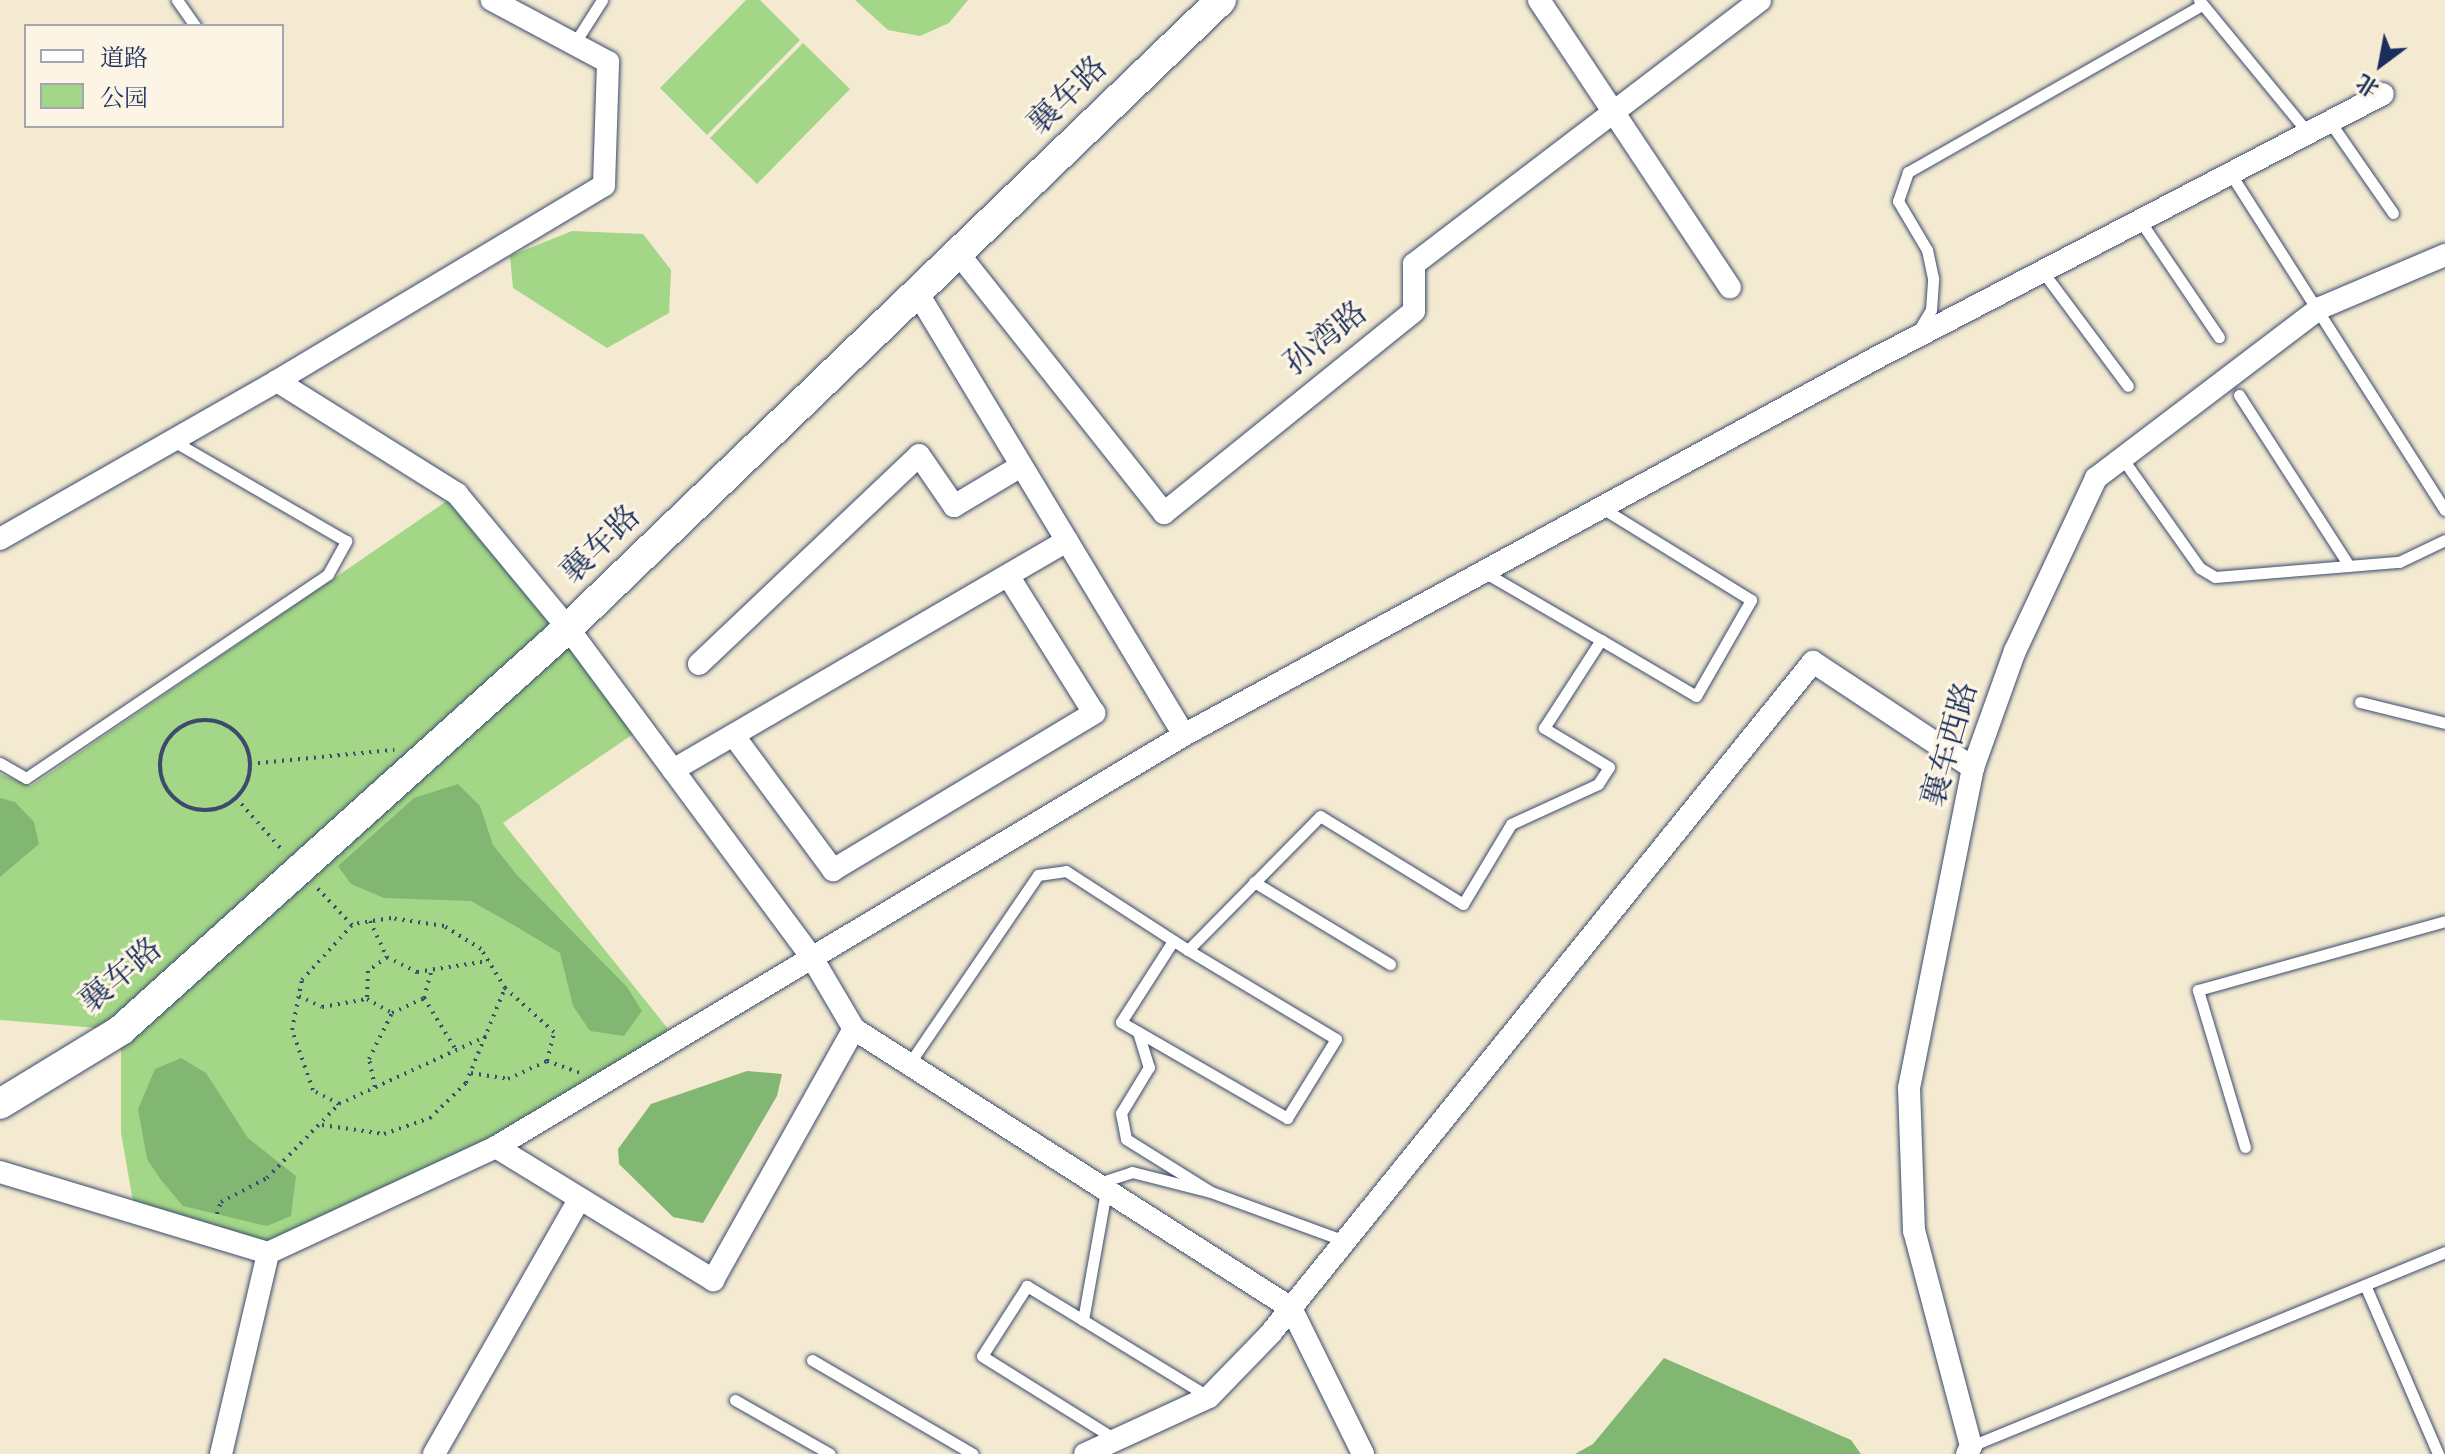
<!DOCTYPE html>
<html>
<head>
<meta charset="utf-8">
<style>
	body { margin:0 }
	#map { position:relative; width:2445px; height:1454px; overflow:hidden; background:#f3ead1; font-family:"Old Standard TT","Noto Serif SC",serif }
	div>[style] { position:absolute }
	.green>* { inset:0; background:#a3d686 }
	.forest>* { inset:0; background:#82b773 }
	.path>* { height:4px; margin-top:-2px; transform-origin:0; background:repeating-linear-gradient(90deg,#3b4b6f 0 2px,transparent 0 8px) }
	.path>.ring { margin:-2px; padding:0; box-sizing:content-box; background:none; border:4px solid #3b4b6f; border-radius:50% }
	.roads { filter:drop-shadow(0 0 2px #3b4b6f) drop-shadow(0 0 2px #3b4b6f) }
	.lane>* { height:11px; margin:-5.5px; padding:0 5.5px; transform-origin:5.5px; border-radius:5.5px; background:#fff }
	.street>* { height:22px; margin:-11px; padding:0 11px; transform-origin:11px; border-radius:11px; background:#fff }
	.secondary>* { height:30px; margin:-15px; padding:0 15px; transform-origin:15px; border-radius:15px; background:#fff }
	span { translate:-50% -50%; white-space:nowrap; text-align:center; line-height:1.15; -webkit-text-stroke:6px #fcf5e5; paint-order:stroke }
	.street-label { font-size:32px; color:#1b2f5e }
	.legend { position:absolute; left:24px; top:24px; width:260px; height:104px; box-sizing:border-box; background:#fcf5e5; border:2px solid #a2a6af; margin:0; padding:10px 14px; list-style:none; font-size:24px; color:#1b2f5e }
	.legend li { display:flex; align-items:center; gap:16px; height:40px }
	.legend b { width:40px; border:2px solid #a2a6af }
	.north { position:absolute; left:2341px; top:24px; width:80px; height:80px; -webkit-text-stroke:6px #fcf5e5; paint-order:stroke; rotate:212deg; font-size:22px; font-weight:700; line-height:32px; text-align:center; color:#1b2f5e }
	.north::after { content:''; display:block; margin:auto; width:28px; height:36px; background:#1b2f5e; clip-path:polygon(50% 0,100% 100%,50% 72%,0 100%) }
</style>
</head>
<body>
<div id="map">
	<div class="green">
		<div style="clip-path:polygon(746px 0,760px 0,800px 40px,707px 135px,660px 88px)"></div>
		<div style="clip-path:polygon(855px 0,968px 0,949px 23px,920px 36px,888px 30px)"></div>
		<div style="clip-path:polygon(803px 43px,850px 89px,757px 184px,710px 138px)"></div>
		<div style="clip-path:polygon(572px 231px,643px 234px,671px 270px,669px 313px,607px 348px,513px 288px,510px 256px)"></div>
		<div style="clip-path:polygon(457px 494px,642px 728px,503px 823px,673px 1035px,496px 1147px,268px 1253px,135px 1213px,121px 1133px,121px 1030px,0 1020px,0 774px,31px 786px)"></div>
	</div>
	<div class="forest">
		<div style="clip-path:polygon(458px 784px,480px 806px,493px 845px,517px 875px,627px 987px,642px 1011px,624px 1036px,590px 1031px,573px 1006px,560px 953px,517px 927px,471px 901px,384px 898px,351px 884px,338px 866px,414px 798px)"></div>
		<div style="clip-path:polygon(0 798px,15px 802px,34px 822px,39px 844px,0 877px)"></div>
		<div style="clip-path:polygon(181px 1058px,206px 1073px,248px 1138px,296px 1176px,291px 1216px,267px 1226px,183px 1206px,161px 1180px,147px 1159px,138px 1109px,155px 1069px)"></div>
		<div style="clip-path:polygon(747px 1071px,782px 1074px,777px 1096px,703px 1223px,673px 1217px,619px 1164px,618px 1149px,651px 1104px)"></div>
		<div style="clip-path:polygon(1664px 1358px,1851px 1440px,1861px 1454px,1575px 1454px,1593px 1444px)"></div>
	</div>
	<div class="path">
		<div class="ring" style="left:160px;top:720px;width:86px;height:86px"></div>
		<div style="left:250px;top:764px;width:145px;rotate:-5.6deg"></div>
		<div style="left:236px;top:798px;width:72px;rotate:48.4deg"></div>
		<div style="left:370px;top:921px;width:40px;rotate:65deg"></div>
		<div style="left:387px;top:957px;width:34px;rotate:27deg"></div>
		<div style="left:417px;top:972px;width:72px;rotate:-8.8deg"></div>
		<div style="left:387px;top:957px;width:24px;rotate:144deg"></div>
		<div style="left:368px;top:971px;width:28px;rotate:92deg"></div>
		<div style="left:367px;top:999px;width:29px;rotate:29deg"></div>
		<div style="left:392px;top:1013px;width:35px;rotate:-25deg"></div>
		<div style="left:424px;top:998px;width:27px;rotate:-75deg"></div>
		<div style="left:299px;top:996px;width:25px;rotate:26deg"></div>
		<div style="left:322px;top:1007px;width:46px;rotate:-10.1deg"></div>
		<div style="left:424px;top:998px;width:61px;rotate:58.4deg"></div>
		<div style="left:547px;top:1061px;width:35px;rotate:20deg"></div>
		<div style="left:471px;top:1073px;width:37px;rotate:9deg"></div>
		<div style="left:508px;top:1079px;width:43px;rotate:-24.8deg"></div>
		<div style="left:547px;top:1061px;width:30px;rotate:-76deg"></div>
		<div style="left:554px;top:1032px;width:66px;rotate:-138.1deg"></div>
		<div style="left:375px;top:1087px;width:29px;rotate:-102deg"></div>
		<div style="left:369px;top:1059px;width:51px;rotate:-63.4deg"></div>
		<div style="left:339px;top:1104px;width:163px;rotate:-24.7deg"></div>
		<div style="left:322px;top:1125px;width:63px;rotate:8.3deg"></div>
		<div style="left:384px;top:1134px;width:49px;rotate:-19.2deg"></div>
		<div style="left:430px;top:1118px;width:50px;rotate:-44.2deg"></div>
		<div style="left:466px;top:1083px;width:103px;rotate:-67.7deg"></div>
		<div style="left:505px;top:988px;width:46px;rotate:-121.6deg"></div>
		<div style="left:481px;top:949px;width:44px;rotate:-148.1deg"></div>
		<div style="left:444px;top:926px;width:54px;rotate:-171.4deg"></div>
		<div style="left:391px;top:918px;width:38px;rotate:171deg"></div>
		<div style="left:217px;top:1214px;width:13px;rotate:-72deg"></div>
		<div style="left:221px;top:1202px;width:52px;rotate:-27.6deg"></div>
		<div style="left:267px;top:1178px;width:103px;rotate:-45.8deg"></div>
		<div style="left:339px;top:1104px;width:30px;rotate:-152deg"></div>
		<div style="left:313px;top:1090px;width:64px;rotate:-109.3deg"></div>
		<div style="left:292px;top:1030px;width:51px;rotate:-78.7deg"></div>
		<div style="left:302px;top:980px;width:74px;rotate:-47.7deg"></div>
		<div style="left:352px;top:925px;width:51px;rotate:-133.4deg"></div>
	</div>
	<div class="roads">
		<div class="lane">
			<div style="left:177px;top:0;width:32px;rotate:55deg"></div>
			<div style="left:2199px;top:0;width:175px;rotate:50.6deg"></div>
			<div style="left:574px;top:44px;width:52px;rotate:-57.5deg"></div>
			<div style="left:2332px;top:125px;width:107px;rotate:55.3deg"></div>
			<div style="left:2232px;top:176px;width:396px;rotate:57.5deg"></div>
			<div style="left:2141px;top:222px;width:139px;rotate:55.9deg"></div>
			<div style="left:2043px;top:272px;width:142px;rotate:53.3deg"></div>
			<div style="left:1917px;top:333px;width:27px;rotate:-59deg"></div>
			<div style="left:1931px;top:310px;width:32px;rotate:-86deg"></div>
			<div style="left:1933px;top:278px;width:29px;rotate:-102deg"></div>
			<div style="left:1927px;top:250px;width:57px;rotate:-120.6deg"></div>
			<div style="left:1898px;top:201px;width:31px;rotate:-71deg"></div>
			<div style="left:1908px;top:172px;width:338px;rotate:-29.6deg"></div>
			<div style="left:2239px;top:395px;width:203px;rotate:57.2deg"></div>
			<div style="left:2122px;top:458px;width:135px;rotate:54.7deg"></div>
			<div style="left:2200px;top:568px;width:17px;rotate:31deg"></div>
			<div style="left:2215px;top:577px;width:185px;rotate:-4.7deg"></div>
			<div style="left:2399px;top:562px;width:51px;rotate:-25.6deg"></div>
			<div style="left:1484px;top:572px;width:135px;rotate:30.2deg"></div>
			<div style="left:2360px;top:702px;width:88px;rotate:13.9deg"></div>
			<div style="left:0;top:763px;width:30px;rotate:30deg"></div>
			<div style="left:26px;top:778px;width:364px;rotate:-34deg"></div>
			<div style="left:328px;top:574px;width:38px;rotate:-61deg"></div>
			<div style="left:346px;top:541px;width:201px;rotate:-149.9deg"></div>
			<div style="left:1254px;top:882px;width:159px;rotate:31.1deg"></div>
			<div style="left:1173px;top:941px;width:96px;rotate:122.7deg"></div>
			<div style="left:1121px;top:1022px;width:192px;rotate:30deg"></div>
			<div style="left:1287px;top:1118px;width:93px;rotate:-58.2deg"></div>
			<div style="left:1336px;top:1039px;width:173px;rotate:-149deg"></div>
			<div style="left:1138px;top:1032px;width:37px;rotate:73deg"></div>
			<div style="left:1149px;top:1067px;width:54px;rotate:121.3deg"></div>
			<div style="left:1121px;top:1113px;width:26px;rotate:79deg"></div>
			<div style="left:1126px;top:1139px;width:100px;rotate:31.9deg"></div>
			<div style="left:1211px;top:1192px;width:143px;rotate:20.1deg"></div>
			<div style="left:909px;top:1064px;width:229px;rotate:-55.7deg"></div>
			<div style="left:1038px;top:875px;width:28px;rotate:-8deg"></div>
			<div style="left:1066px;top:871px;width:145px;rotate:32.9deg"></div>
			<div style="left:1188px;top:950px;width:188px;rotate:-45.4deg"></div>
			<div style="left:1320px;top:816px;width:168px;rotate:31.6deg"></div>
			<div style="left:1463px;top:904px;width:93px;rotate:-59deg"></div>
			<div style="left:1511px;top:824px;width:96px;rotate:-24.7deg"></div>
			<div style="left:1598px;top:784px;width:20px;rotate:-57deg"></div>
			<div style="left:1609px;top:767px;width:76px;rotate:-149deg"></div>
			<div style="left:1544px;top:728px;width:105px;rotate:-57.1deg"></div>
			<div style="left:1601px;top:640px;width:110px;rotate:30.5deg"></div>
			<div style="left:1696px;top:696px;width:111px;rotate:-60.2deg"></div>
			<div style="left:1751px;top:600px;width:175px;rotate:-148.3deg"></div>
			<div style="left:2245px;top:1147px;width:164px;rotate:-106.7deg"></div>
			<div style="left:2198px;top:990px;width:256px;rotate:-15.6deg"></div>
			<div style="left:2365px;top:1285px;width:184px;rotate:66.6deg"></div>
			<div style="left:1083px;top:1320px;width:66px;rotate:-148.7deg"></div>
			<div style="left:1027px;top:1286px;width:83px;rotate:122.7deg"></div>
			<div style="left:982px;top:1356px;width:157px;rotate:32deg"></div>
			<div style="left:812px;top:1360px;width:186px;rotate:30.3deg"></div>
			<div style="left:1209px;top:1397px;width:148px;rotate:-148.6deg"></div>
			<div style="left:1083px;top:1320px;width:142px;rotate:-79.9deg"></div>
			<div style="left:1108px;top:1180px;width:25px;rotate:-18deg"></div>
			<div style="left:1132px;top:1172px;width:81px;rotate:14.2deg"></div>
			<div style="left:735px;top:1400px;width:109px;rotate:29.6deg"></div>
			<div style="left:1971px;top:1446px;width:512px;rotate:-22.26deg"></div>
		</div>
		<div class="street">
			<div style="left:1539px;top:0;width:345px;rotate:56.4deg"></div>
			<div style="left:958px;top:253px;width:332px;rotate:51.6deg"></div>
			<div style="left:1164px;top:513px;width:321px;rotate:-38.9deg"></div>
			<div style="left:1414px;top:311px;width:47px;rotate:-90deg"></div>
			<div style="left:1414px;top:264px;width:435px;rotate:-37.3deg"></div>
			<div style="left:917px;top:292px;width:517px;rotate:58.92deg"></div>
			<div style="left:277px;top:381px;width:381px;rotate:-30.9deg"></div>
			<div style="left:604px;top:185px;width:123px;rotate:-88.1deg"></div>
			<div style="left:608px;top:62px;width:132px;rotate:-151.9deg"></div>
			<div style="left:0;top:539px;width:319px;rotate:-29.7deg"></div>
			<div style="left:277px;top:381px;width:213px;rotate:32.1deg"></div>
			<div style="left:457px;top:494px;width:174px;rotate:50.4deg"></div>
			<div style="left:568px;top:628px;width:414px;rotate:53.5deg"></div>
			<div style="left:814px;top:961px;width:79px;rotate:59.5deg"></div>
			<div style="left:854px;top:1029px;width:518px;rotate:32.56deg"></div>
			<div style="left:1291px;top:1308px;width:163px;rotate:63.7deg"></div>
			<div style="left:699px;top:664px;width:303px;rotate:-43.5deg"></div>
			<div style="left:919px;top:455px;width:62px;rotate:55.5deg"></div>
			<div style="left:954px;top:506px;width:78px;rotate:-30.8deg"></div>
			<div style="left:734px;top:736px;width:167px;rotate:53.5deg"></div>
			<div style="left:833px;top:870px;width:305px;rotate:-31deg"></div>
			<div style="left:1094px;top:713px;width:160px;rotate:-122deg"></div>
			<div style="left:673px;top:770px;width:456px;rotate:-30.2deg"></div>
			<div style="left:496px;top:1147px;width:255px;rotate:31.5deg"></div>
			<div style="left:713px;top:1280px;width:288px;rotate:-60.7deg"></div>
			<div style="left:0;top:1172px;width:280px;rotate:16.8deg"></div>
			<div style="left:268px;top:1253px;width:251px;rotate:-24.9deg"></div>
			<div style="left:496px;top:1147px;width:802px;rotate:-30.91deg"></div>
			<div style="left:1184px;top:735px;width:790px;rotate:-28.58deg"></div>
			<div style="left:1878px;top:357px;width:569px;rotate:-27.51deg"></div>
			<div style="left:221px;top:1454px;width:206px;rotate:-76.8deg"></div>
			<div style="left:434px;top:1454px;width:292px;rotate:-60.3deg"></div>
			<div style="left:1085px;top:1454px;width:136px;rotate:-24.7deg"></div>
			<div style="left:1209px;top:1397px;width:88px;rotate:-45.9deg"></div>
			<div style="left:1270px;top:1334px;width:864px;rotate:-51.06deg"></div>
			<div style="left:1813px;top:662px;width:192px;rotate:33.5deg"></div>
			<div style="left:1967px;top:1454px;width:9px;rotate:-63deg"></div>
			<div style="left:1971px;top:1446px;width:222px;rotate:-104.8deg"></div>
			<div style="left:1914px;top:1231px;width:143px;rotate:-92deg"></div>
			<div style="left:1909px;top:1088px;width:326px;rotate:-78.7deg"></div>
			<div style="left:1973px;top:768px;width:124px;rotate:-70.3deg"></div>
			<div style="left:2015px;top:651px;width:191px;rotate:-64.9deg"></div>
			<div style="left:2096px;top:478px;width:281px;rotate:-37.2deg"></div>
			<div style="left:2320px;top:308px;width:136px;rotate:-23deg"></div>
		</div>
		<div class="secondary">
			<div style="left:0;top:1104px;width:142px;rotate:-31.4deg"></div>
			<div style="left:121px;top:1030px;width:601px;rotate:-41.97deg"></div>
			<div style="left:568px;top:628px;width:906px;rotate:-43.88deg"></div>
		</div>
	</div>
	<div class="street-label">
		<span style="left:1069px;top:97px;rotate:-44deg">襄车路</span>
		<span style="left:1327px;top:340px;rotate:-39deg">孙湾路</span>
		<span style="left:602px;top:546px;rotate:-44deg">襄车路</span>
		<span style="left:1952px;top:745px;rotate:-74deg">襄车西路</span>
		<span style="left:122px;top:977px;rotate:-40deg">襄车路</span>
	</div>
	<ul class="legend">
	<li><b style="height:10px;background:#fff"></b>道路</li>
	<li><b style="height:22px;background:#a3d686"></b>公园</li>
	</ul>
	<div class="north">北</div>
</div>
</body>
</html>
